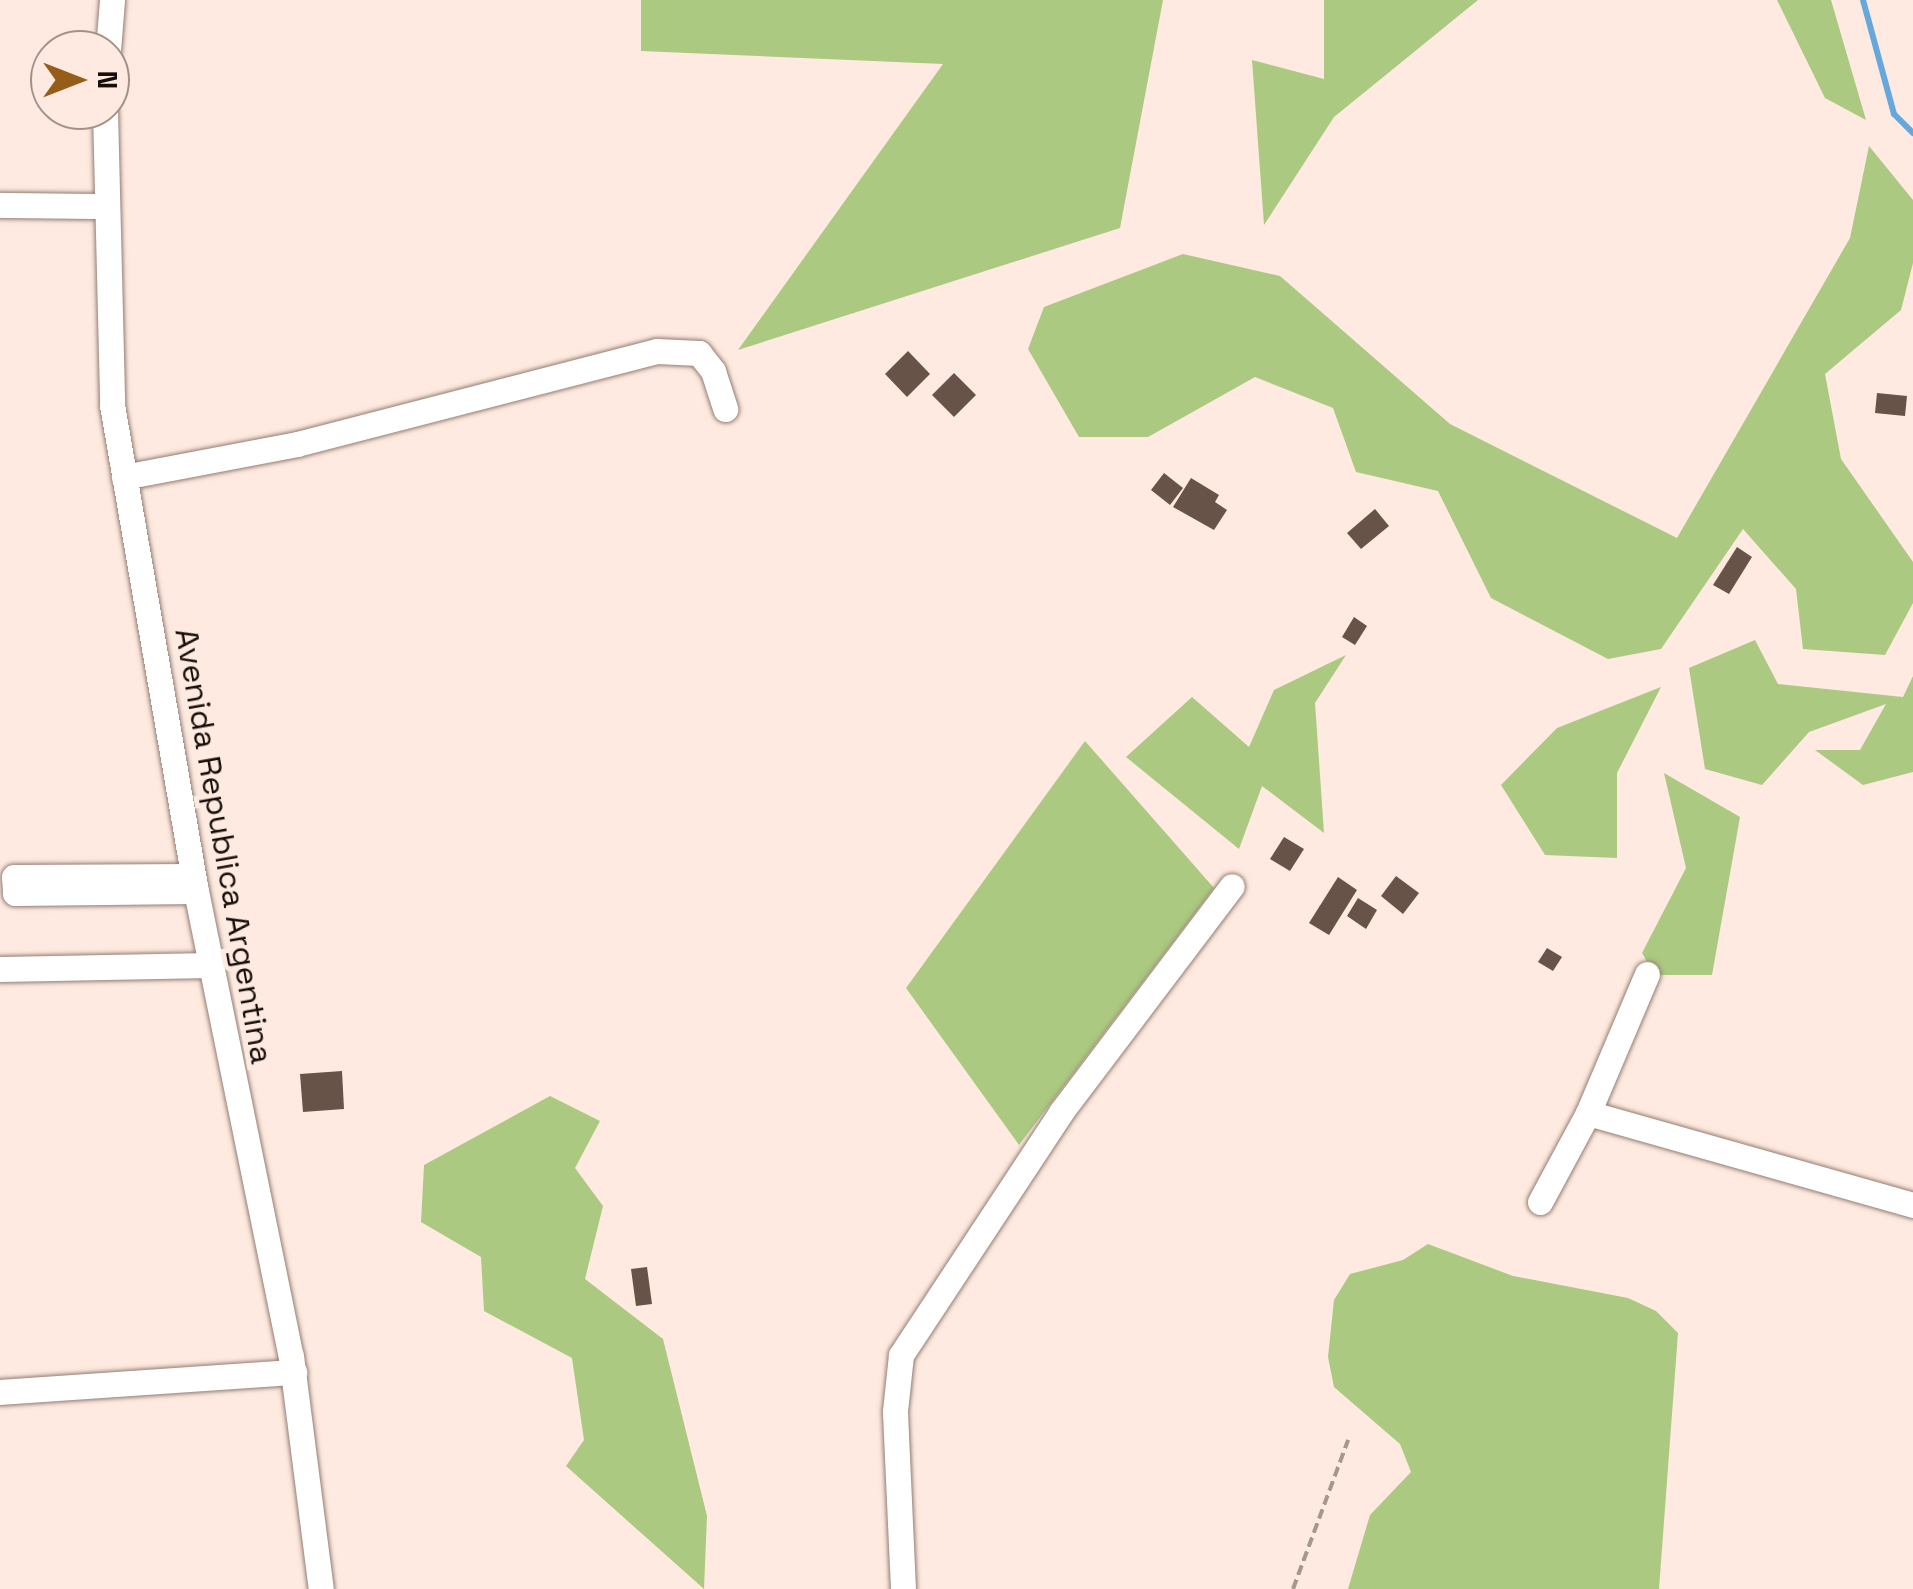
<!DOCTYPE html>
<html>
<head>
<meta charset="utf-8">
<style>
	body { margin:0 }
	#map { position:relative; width:1913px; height:1589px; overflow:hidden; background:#feeae0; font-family:"Space Grotesk",sans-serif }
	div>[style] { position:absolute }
	.forest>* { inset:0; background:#abc981 }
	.stream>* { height:6px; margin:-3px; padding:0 3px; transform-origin:3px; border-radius:3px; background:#66a8db }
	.building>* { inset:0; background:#685349 }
	.path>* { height:4px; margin-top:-2px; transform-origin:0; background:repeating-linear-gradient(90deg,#a5968e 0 10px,transparent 0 15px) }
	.roads { filter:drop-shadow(0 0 2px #947d72) drop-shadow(0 0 2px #947d72) }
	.minor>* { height:25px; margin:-12.5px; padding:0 12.5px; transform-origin:12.5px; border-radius:12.5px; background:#fff }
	span { translate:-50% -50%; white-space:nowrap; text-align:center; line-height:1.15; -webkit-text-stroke:10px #feeae0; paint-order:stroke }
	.street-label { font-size:32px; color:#160e0a }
	.north { position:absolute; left:30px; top:30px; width:100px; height:100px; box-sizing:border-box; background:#feeae0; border:2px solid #a1928a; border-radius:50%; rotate:90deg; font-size:28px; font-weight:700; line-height:40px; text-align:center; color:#160e0a }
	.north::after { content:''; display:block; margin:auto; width:35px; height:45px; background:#965d1a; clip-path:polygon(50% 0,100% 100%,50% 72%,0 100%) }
</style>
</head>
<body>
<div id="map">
	<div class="forest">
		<div style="clip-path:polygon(641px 0,1163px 0,1120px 228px,738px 350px,943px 64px,641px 51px)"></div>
		<div style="clip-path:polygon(1324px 0,1478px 0,1334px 117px,1264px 225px,1252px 60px,1324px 79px)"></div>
		<div style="clip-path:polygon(1777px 0,1831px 0,1866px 120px,1825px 98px)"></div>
		<div style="clip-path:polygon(1869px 146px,1913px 200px,1913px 263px,1901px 310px,1825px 374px,1841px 459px,1913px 562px,1913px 603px,1885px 655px,1803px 649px,1796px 589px,1743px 529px,1661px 649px,1608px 659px,1491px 598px,1438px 491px,1356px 472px,1333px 408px,1255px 377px,1148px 437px,1079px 437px,1028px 349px,1044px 307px,1183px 254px,1280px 276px,1450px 424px,1677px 538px,1850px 238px)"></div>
		<div style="clip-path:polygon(1755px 640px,1778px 684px,1903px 697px,1913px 676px,1913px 772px,1863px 785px,1815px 750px,1860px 750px,1886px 704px,1809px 732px,1762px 785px,1705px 769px,1689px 668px)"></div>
		<div style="clip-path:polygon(1346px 655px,1315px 703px,1324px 833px,1262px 786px,1239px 849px,1126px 757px,1192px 697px,1249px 747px,1274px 690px)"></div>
		<div style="clip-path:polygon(1661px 687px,1617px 773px,1617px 858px,1545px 855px,1501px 785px,1557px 728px)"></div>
		<div style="clip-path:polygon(1085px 741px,1214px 888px,1019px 1145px,906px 988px)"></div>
		<div style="clip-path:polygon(1664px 773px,1740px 817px,1712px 975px,1655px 975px,1642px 953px,1686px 868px)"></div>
		<div style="clip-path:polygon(550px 1096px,600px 1121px,575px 1168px,603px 1206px,585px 1279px,663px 1339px,707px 1516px,704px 1589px,566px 1466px,584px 1440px,572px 1358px,484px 1311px,481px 1257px,421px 1222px,424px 1165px)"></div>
		<div style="clip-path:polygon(1428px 1244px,1513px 1276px,1628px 1298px,1656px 1311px,1678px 1333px,1659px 1589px,1348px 1589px,1370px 1515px,1411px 1472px,1400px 1444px,1334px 1387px,1328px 1357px,1334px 1300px,1350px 1274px,1403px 1260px)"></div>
	</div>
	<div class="stream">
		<div style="left:1863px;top:0;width:118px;rotate:74.8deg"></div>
		<div style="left:1894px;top:114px;width:27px;rotate:45deg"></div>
	</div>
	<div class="building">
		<div style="clip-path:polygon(908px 351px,930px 374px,907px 397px,885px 374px)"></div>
		<div style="clip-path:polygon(954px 373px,976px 395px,954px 417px,932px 395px)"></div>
		<div style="clip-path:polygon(1877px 393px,1907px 396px,1905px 416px,1875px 413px)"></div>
		<div style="clip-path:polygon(1164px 473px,1183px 488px,1170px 505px,1151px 490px)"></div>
		<div style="clip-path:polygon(1191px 478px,1219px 495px,1215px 502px,1227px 510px,1214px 530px,1173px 507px)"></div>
		<div style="clip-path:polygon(1375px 509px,1389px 526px,1361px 549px,1347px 533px)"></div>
		<div style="clip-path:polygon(1737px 547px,1752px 557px,1729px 594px,1713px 585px)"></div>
		<div style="clip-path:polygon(1354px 617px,1367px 626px,1355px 645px,1342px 637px)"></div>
		<div style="clip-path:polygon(1284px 837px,1304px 849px,1290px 871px,1270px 859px)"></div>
		<div style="clip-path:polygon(1396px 876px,1419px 893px,1403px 914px,1381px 896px)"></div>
		<div style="clip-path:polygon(1338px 877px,1357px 890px,1329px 935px,1309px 923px)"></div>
		<div style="clip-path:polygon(1358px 898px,1377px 910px,1366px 929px,1347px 916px)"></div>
		<div style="clip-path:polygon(1547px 948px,1562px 957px,1553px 971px,1538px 962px)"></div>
		<div style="clip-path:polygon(342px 1071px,344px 1109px,303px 1112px,300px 1074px)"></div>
		<div style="clip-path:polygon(647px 1267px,652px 1304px,636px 1306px,631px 1269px)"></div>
	</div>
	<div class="path">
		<div style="left:1293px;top:1589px;width:159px;rotate:-69.7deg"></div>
	</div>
	<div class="roads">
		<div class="minor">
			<div style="left:108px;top:50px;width:50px;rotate:-85.4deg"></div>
			<div style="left:105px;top:110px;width:295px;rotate:88.6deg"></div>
			<div style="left:112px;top:405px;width:488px;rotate:80.2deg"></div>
			<div style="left:195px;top:886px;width:480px;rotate:78.5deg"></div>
			<div style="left:291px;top:1356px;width:235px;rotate:82.7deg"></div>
			<div style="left:0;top:205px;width:104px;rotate:0.6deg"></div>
			<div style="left:124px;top:477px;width:176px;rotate:-10.8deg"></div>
			<div style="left:297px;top:444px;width:372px;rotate:-14.5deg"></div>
			<div style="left:657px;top:351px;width:42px;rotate:2.7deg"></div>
			<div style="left:699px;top:353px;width:23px;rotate:52deg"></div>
			<div style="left:713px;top:371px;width:40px;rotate:72deg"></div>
			<div style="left:193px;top:876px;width:179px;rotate:179.7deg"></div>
			<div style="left:14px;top:877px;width:16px;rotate:86deg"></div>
			<div style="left:15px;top:893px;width:181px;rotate:-0.6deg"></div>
			<div style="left:0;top:969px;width:211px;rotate:-1.1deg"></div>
			<div style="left:1588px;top:1113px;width:338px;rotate:15.8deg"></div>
			<div style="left:1540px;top:1202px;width:101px;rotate:-61.7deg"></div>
			<div style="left:1588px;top:1113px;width:151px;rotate:-67deg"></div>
			<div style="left:0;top:1392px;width:295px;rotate:-3.9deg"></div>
			<div style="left:903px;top:1589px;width:178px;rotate:-92.6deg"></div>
			<div style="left:895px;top:1411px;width:56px;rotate:-83.9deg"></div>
			<div style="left:901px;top:1355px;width:291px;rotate:-56.6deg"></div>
			<div style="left:1061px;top:1112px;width:283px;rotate:-52.9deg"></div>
		</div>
	</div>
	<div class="street-label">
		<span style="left:224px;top:846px;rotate:80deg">Avenida Republica Argentina</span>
	</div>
	<div class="north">N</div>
</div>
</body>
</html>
